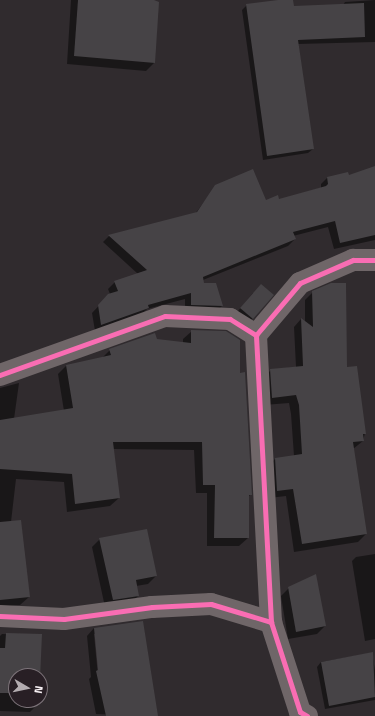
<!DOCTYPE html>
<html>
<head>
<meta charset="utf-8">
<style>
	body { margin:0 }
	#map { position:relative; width:375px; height:716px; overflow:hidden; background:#302b2e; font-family:"Titillium Web",sans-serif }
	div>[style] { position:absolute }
	.shadow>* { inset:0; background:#0007 }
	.building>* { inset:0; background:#464346 }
	.street>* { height:22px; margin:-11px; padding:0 11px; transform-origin:11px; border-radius:11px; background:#6f6668 }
	.cycleway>* { height:5px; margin:-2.5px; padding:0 2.5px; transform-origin:2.5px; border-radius:2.5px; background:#f96db3 }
	span { translate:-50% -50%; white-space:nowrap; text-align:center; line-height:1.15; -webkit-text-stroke:4px #281f25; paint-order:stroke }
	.north { position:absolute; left:8px; top:668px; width:40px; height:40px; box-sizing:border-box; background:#281f25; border:1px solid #7c7379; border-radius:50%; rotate:99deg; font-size:11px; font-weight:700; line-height:16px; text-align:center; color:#f9f2f6 }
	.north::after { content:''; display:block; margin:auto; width:14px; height:18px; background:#b3acb0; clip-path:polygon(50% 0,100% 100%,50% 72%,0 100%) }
</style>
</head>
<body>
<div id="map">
	<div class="shadow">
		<div style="clip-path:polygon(71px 0,153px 0,154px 63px,146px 71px,67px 64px)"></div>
		<div style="clip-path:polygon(288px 0,292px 0,293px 7px,343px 5px,345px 2px,375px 0,375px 42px,298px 44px,313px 149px,308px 153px,263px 160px,242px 10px,247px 5px)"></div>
		<div style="clip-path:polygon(375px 168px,375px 240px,334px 249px,328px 227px,293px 236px,295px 239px,288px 246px,203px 280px,203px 284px,222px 306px,216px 312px,185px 311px,185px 299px,147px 309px,141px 315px,95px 331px,92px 313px,110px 294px,108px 289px,115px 282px,138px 274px,103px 242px,109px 236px,195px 214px,216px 186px,265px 201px,278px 200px,321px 188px,321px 184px,327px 178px,348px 177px)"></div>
		<div style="clip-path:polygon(313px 292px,346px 368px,365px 433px,363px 441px,353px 449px,366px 534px,358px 542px,294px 552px,286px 496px,269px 498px,267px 467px,275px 459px,294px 456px,291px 414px,289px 403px,264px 405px,263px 378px,271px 370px,296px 367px,294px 327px,301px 319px,305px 322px,305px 300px)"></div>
		<div style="clip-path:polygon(253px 293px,253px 318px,245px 326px,233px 317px)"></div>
		<div style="clip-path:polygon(192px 331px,239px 374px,251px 494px,248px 497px,248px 538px,239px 546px,207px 546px,207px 493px,196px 493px,194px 450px,113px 449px,119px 498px,110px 506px,67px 512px,64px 482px,16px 479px,11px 522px,29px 597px,20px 605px,0 607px,0 388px,19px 383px,14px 419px,64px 411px,58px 374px,66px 366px,101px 359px,110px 350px,156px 340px,183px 343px,183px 339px)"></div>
		<div style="clip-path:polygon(100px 539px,156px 576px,148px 584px,136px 586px,138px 596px,130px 604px,105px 607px,92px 547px)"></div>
		<div style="clip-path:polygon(375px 554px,375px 639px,365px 641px,352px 561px,356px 557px)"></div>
		<div style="clip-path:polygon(289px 588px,325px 626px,317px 634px,288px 639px,281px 596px)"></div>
		<div style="clip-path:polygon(evenodd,94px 628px,149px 716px,96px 714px,89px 679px,91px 677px,87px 636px,94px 628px,94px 634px,96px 634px,100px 675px,98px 676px,94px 634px)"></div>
		<div style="clip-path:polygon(2px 634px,41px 635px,39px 676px,16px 676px,16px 700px,38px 700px,38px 704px,30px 712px,0 711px,0 636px)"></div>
		<div style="clip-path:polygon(372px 653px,375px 670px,375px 700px,325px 709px,317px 667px,321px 662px)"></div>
	</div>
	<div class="building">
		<div style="clip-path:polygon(78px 0,154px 0,159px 2px,155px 63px,74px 56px)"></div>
		<div style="clip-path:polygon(278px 0,293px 0,294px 6px,364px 3px,365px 37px,298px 40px,314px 149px,267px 156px,246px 4px)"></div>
		<div style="clip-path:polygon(375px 166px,375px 235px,340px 243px,335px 221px,293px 232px,296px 239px,203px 277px,204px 283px,216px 283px,223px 306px,191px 305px,191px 293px,148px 305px,149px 308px,101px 325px,98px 305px,108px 294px,118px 291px,114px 281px,147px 270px,108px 235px,197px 212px,215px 185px,253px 169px,266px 200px,278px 195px,279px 199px,326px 186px,328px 184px,327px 177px,348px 172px,349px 175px)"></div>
		<div style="clip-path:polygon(331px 283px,346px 283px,347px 367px,357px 366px,366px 434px,363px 434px,364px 441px,353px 442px,367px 534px,302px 544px,293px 489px,277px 491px,275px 458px,302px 454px,299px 405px,296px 395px,272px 398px,270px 369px,303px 366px,301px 318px,313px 327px,312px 291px)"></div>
		<div style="clip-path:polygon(261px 284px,274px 295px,253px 319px,240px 308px)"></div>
		<div style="clip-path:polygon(191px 330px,226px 331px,240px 340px,240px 373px,245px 372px,252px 495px,249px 495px,249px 538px,214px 538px,215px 485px,203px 485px,202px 442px,113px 442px,120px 498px,75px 504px,72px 474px,0 469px,0 420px,73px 408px,66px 365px,111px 355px,109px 349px,155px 333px,157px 339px,191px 343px)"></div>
		<div style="clip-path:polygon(21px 520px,30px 597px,0 600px,0 522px)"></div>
		<div style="clip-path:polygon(147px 529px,157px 576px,136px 580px,139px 596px,113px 600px,99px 538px)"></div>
		<div style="clip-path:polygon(316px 574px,326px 626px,296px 632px,288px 587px)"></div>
		<div style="clip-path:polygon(143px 621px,158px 716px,106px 716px,96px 671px,98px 670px,94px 628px)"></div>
		<div style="clip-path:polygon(6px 633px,42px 634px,40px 679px,40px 676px,16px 676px,16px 693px,0 693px,0 648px,5px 648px)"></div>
		<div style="clip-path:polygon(373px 652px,375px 697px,329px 706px,321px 662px)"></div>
		<div style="clip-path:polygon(16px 700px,39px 700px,39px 705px,16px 704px)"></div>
	</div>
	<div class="street">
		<div style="left:0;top:375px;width:175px;rotate:-19.7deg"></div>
		<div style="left:165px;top:316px;width:65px;rotate:2.6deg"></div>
		<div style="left:230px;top:319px;width:31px;rotate:32deg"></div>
		<div style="left:0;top:616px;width:64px;rotate:2.7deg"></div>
		<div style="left:64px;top:619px;width:89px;rotate:-7.8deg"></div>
		<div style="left:152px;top:607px;width:59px;rotate:-2.9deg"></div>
		<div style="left:211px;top:604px;width:63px;rotate:16.7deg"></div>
		<div style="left:307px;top:716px;width:8px;rotate:-150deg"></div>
		<div style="left:300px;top:712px;width:95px;rotate:-107.9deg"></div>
		<div style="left:271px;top:622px;width:287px;rotate:-93deg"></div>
		<div style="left:256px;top:335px;width:68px;rotate:-49.8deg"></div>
		<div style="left:300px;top:283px;width:58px;rotate:-23.5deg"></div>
		<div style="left:353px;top:260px;width:22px"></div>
	</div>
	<div class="cycleway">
		<div style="left:0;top:375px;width:175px;rotate:-19.7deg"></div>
		<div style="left:165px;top:316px;width:65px;rotate:2.6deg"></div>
		<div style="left:230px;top:319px;width:31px;rotate:32deg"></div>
		<div style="left:0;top:616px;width:64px;rotate:2.7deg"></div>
		<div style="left:64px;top:619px;width:89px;rotate:-7.8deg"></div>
		<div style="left:152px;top:607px;width:59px;rotate:-2.9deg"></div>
		<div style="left:211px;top:604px;width:63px;rotate:16.7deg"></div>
		<div style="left:307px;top:716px;width:8px;rotate:-150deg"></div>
		<div style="left:300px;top:712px;width:95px;rotate:-107.9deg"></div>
		<div style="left:271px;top:622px;width:287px;rotate:-93deg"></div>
		<div style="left:256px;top:335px;width:68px;rotate:-49.8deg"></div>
		<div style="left:300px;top:283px;width:58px;rotate:-23.5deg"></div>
		<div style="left:353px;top:260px;width:22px"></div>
	</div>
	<div class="north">N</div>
</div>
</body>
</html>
